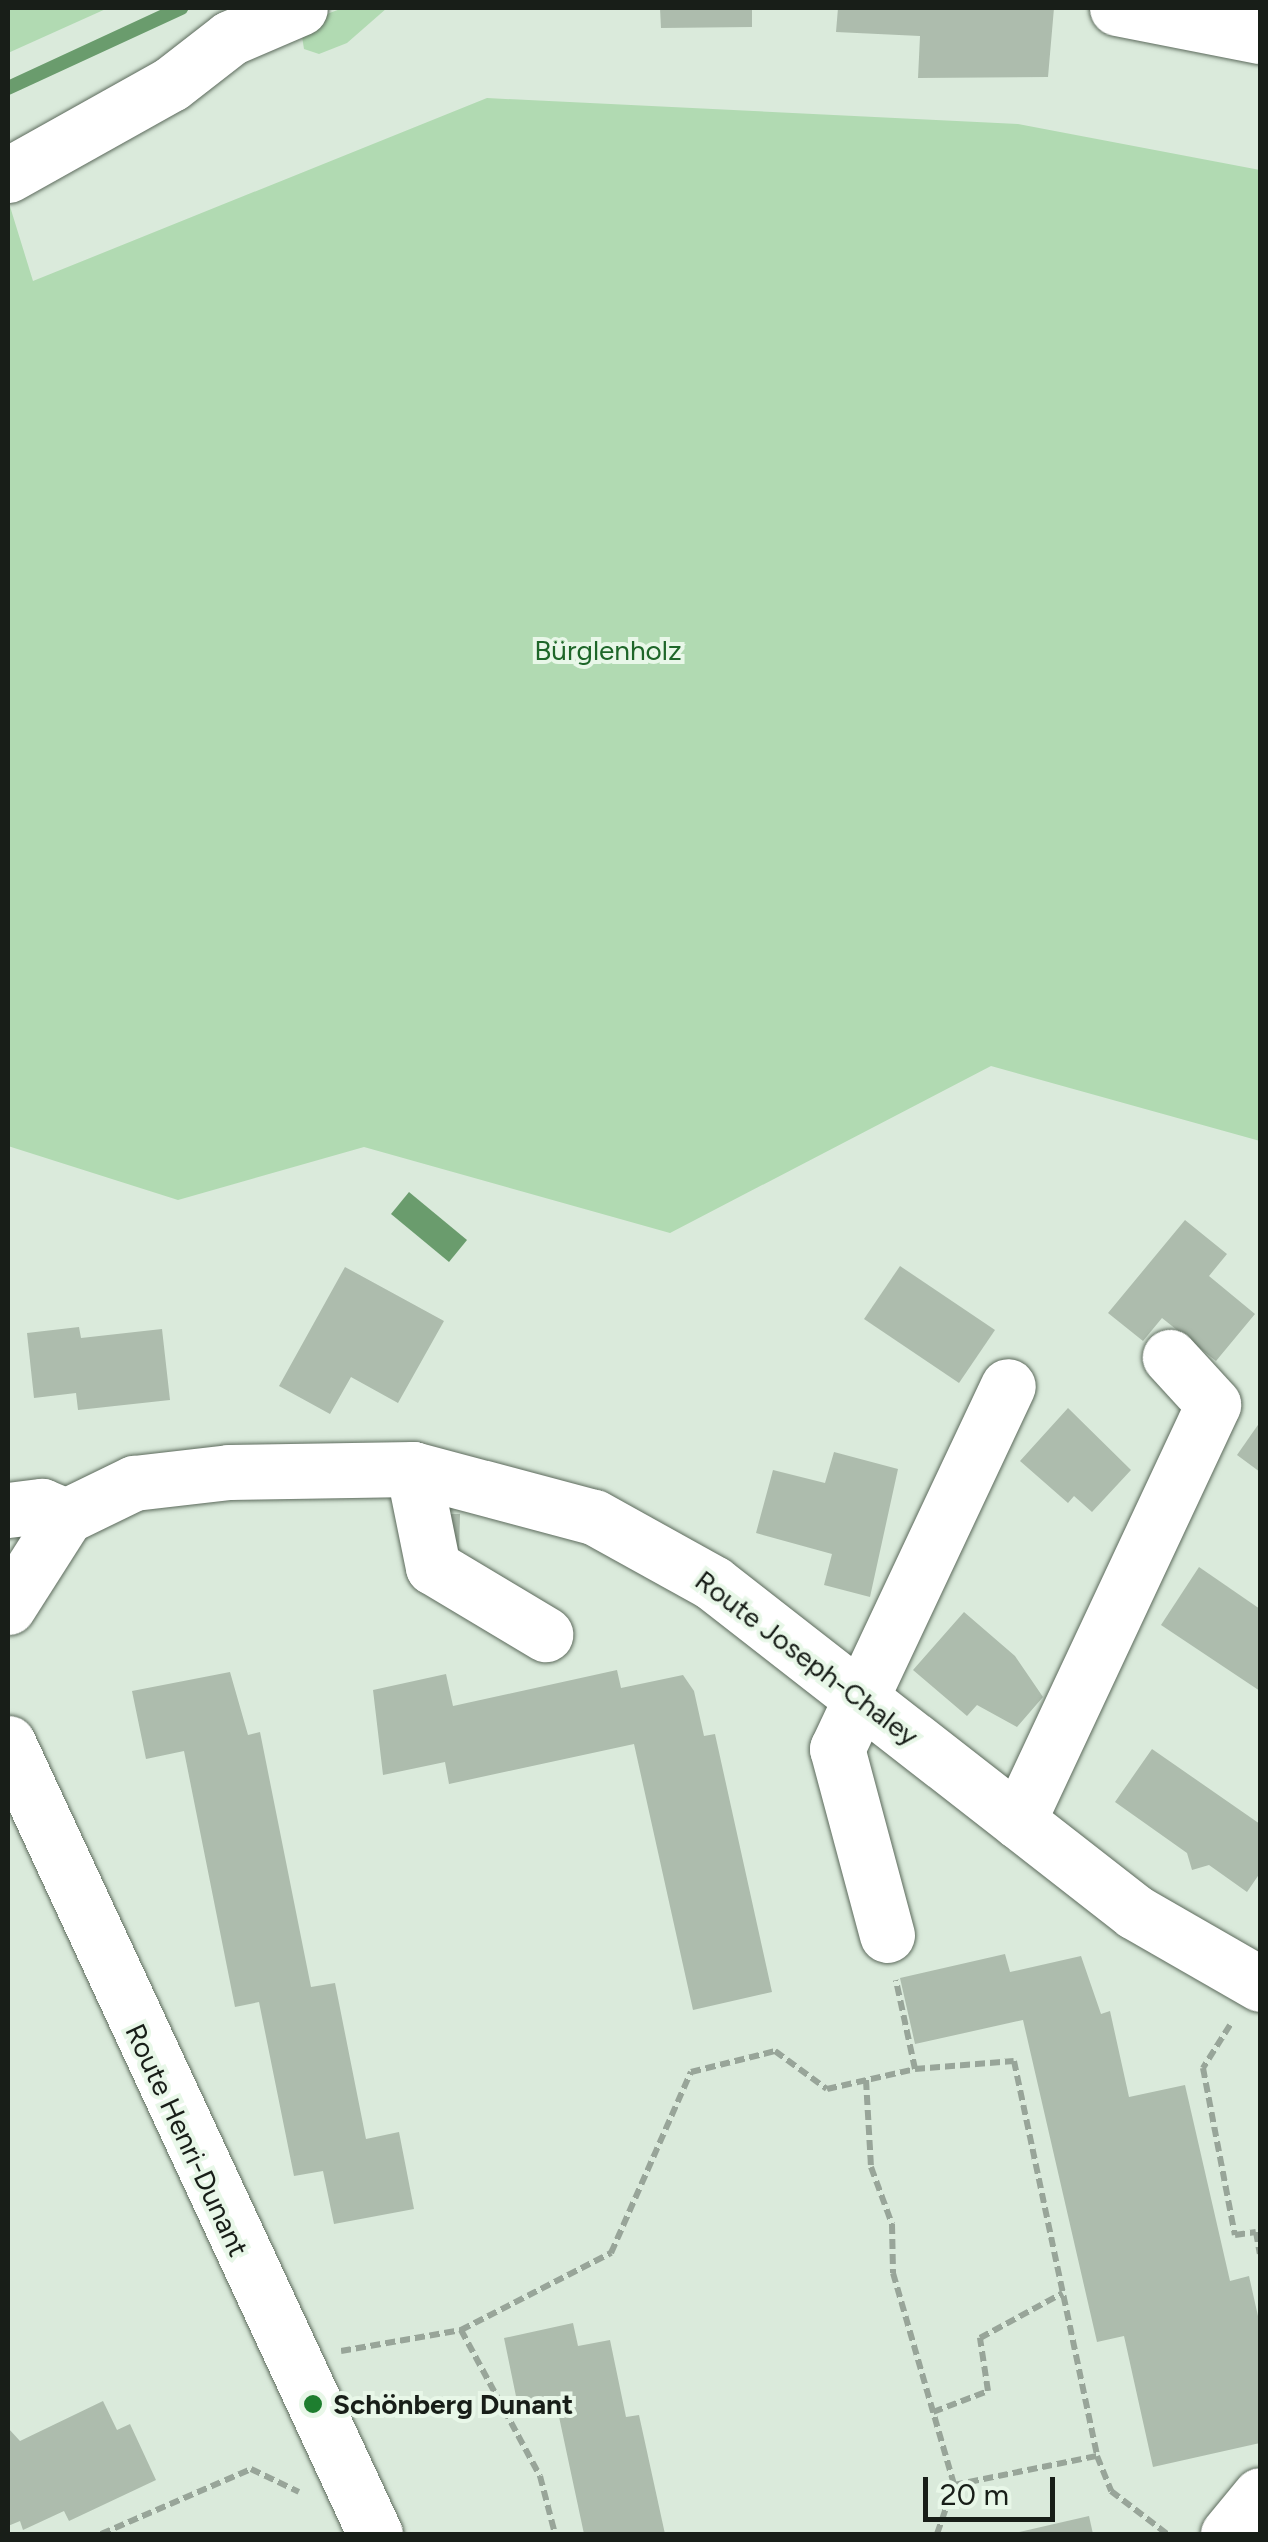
<!DOCTYPE html>
<html>
<head>
<meta charset="utf-8">
<style>
	body { margin:0 }
	#map { position:relative; width:1268px; height:2542px; overflow:hidden; background:#daeadb; font-family:Figtree,sans-serif }
	div>[style] { position:absolute }
	.green>* { inset:0; background:#b1dab2 }
	.water>* { inset:0; background:#6a9c6d }
	.stream>* { height:14px; margin:-7px; padding:0 7px; transform-origin:7px; border-radius:7px; background:#6a9c6d }
	.building>* { inset:0; background:#adbcad }
	.path>* { height:6px; margin-top:-3px; transform-origin:0; background:repeating-linear-gradient(90deg,#98a599 0 10px,transparent 0 15px) }
	.roads { filter:drop-shadow(0 0 2px #5c6a5c) drop-shadow(0 0 2px #5c6a5c) }
	.minor>* { height:55px; margin:-27.5px; padding:0 27.5px; transform-origin:27.5px; border-radius:27.5px; background:#fff }
	.dots>* { width:28px; height:28px; translate:-50% -50%; box-sizing:border-box; border:5px solid #e8f7e8; border-radius:50% }
	span { translate:-50% -50%; white-space:nowrap; text-align:center; line-height:1.15; -webkit-text-stroke:8px #e8f7e8; paint-order:stroke }
	.park-label { font-size:28px; color:#1e6629 }
	.street-label { font-size:28px; color:#181e18 }
	.poi-label { font-size:28px; color:#181e18; font-weight:700 }
	.left { translate:0 -50%; text-align:left }
	.frame { position:absolute; inset:0; border:10px solid #181e18; pointer-events:none }
	.scale { position:absolute; left:923px; top:2477px; width:132px; height:45px; box-sizing:border-box; border:5px solid #181e18; border-top:0; padding-left:12px; font-size:30px; line-height:35px; white-space:nowrap; color:#181e18; -webkit-text-stroke:8px #e8f7e8; paint-order:stroke }
</style>
</head>
<body>
<div id="map">
	<div class="green">
		<div style="clip-path:polygon(8px 8px,108px 8px,8px 53px)"></div>
		<div style="clip-path:polygon(343px 8px,387px 8px,347px 43px,319px 54px,304px 49px,300px 24px)"></div>
		<div style="clip-path:polygon(487px 98px,1018px 124px,1260px 170px,1260px 1141px,991px 1066px,670px 1233px,364px 1147px,178px 1200px,8px 1146px,8px 200px,33px 281px)"></div>
	</div>
	<div class="water">
		<div style="clip-path:polygon(409px 1192px,467px 1240px,449px 1262px,391px 1214px)"></div>
	</div>
	<div class="stream">
		<div style="left:8px;top:88px;width:191px;rotate:-24.8deg"></div>
	</div>
	<div class="building">
		<div style="clip-path:polygon(660px 8px,752px 8px,752px 27px,661px 28px)"></div>
		<div style="clip-path:polygon(838px 8px,1054px 8px,1048px 77px,918px 78px,920px 36px,836px 32px)"></div>
		<div style="clip-path:polygon(1185px 1220px,1227px 1254px,1209px 1276px,1255px 1314px,1216px 1361px,1162px 1318px,1143px 1341px,1108px 1313px)"></div>
		<div style="clip-path:polygon(900px 1266px,995px 1330px,959px 1383px,864px 1319px)"></div>
		<div style="clip-path:polygon(345px 1267px,444px 1321px,398px 1403px,351px 1377px,330px 1414px,279px 1386px)"></div>
		<div style="clip-path:polygon(79px 1327px,81px 1338px,162px 1329px,170px 1400px,78px 1410px,76px 1393px,34px 1398px,27px 1333px)"></div>
		<div style="clip-path:polygon(1068px 1408px,1131px 1470px,1092px 1512px,1074px 1496px,1068px 1503px,1020px 1461px)"></div>
		<div style="clip-path:polygon(1260px 1422px,1260px 1472px,1237px 1455px)"></div>
		<div style="clip-path:polygon(834px 1452px,898px 1469px,870px 1597px,824px 1585px,832px 1554px,756px 1533px,773px 1470px,825px 1483px)"></div>
		<div style="clip-path:polygon(442px 1514px,460px 1514px,459px 1551px,442px 1551px)"></div>
		<div style="clip-path:polygon(1199px 1567px,1260px 1609px,1260px 1691px,1161px 1625px)"></div>
		<div style="clip-path:polygon(964px 1612px,1015px 1656px,1043px 1697px,1017px 1727px,977px 1705px,967px 1716px,913px 1670px)"></div>
		<div style="clip-path:polygon(617px 1670px,621px 1688px,683px 1675px,694px 1691px,704px 1736px,715px 1734px,772px 1992px,693px 2010px,634px 1744px,449px 1784px,445px 1762px,383px 1775px,373px 1690px,446px 1674px,453px 1706px)"></div>
		<div style="clip-path:polygon(230px 1672px,248px 1735px,260px 1732px,311px 1987px,335px 1983px,366px 2139px,399px 2132px,414px 2209px,334px 2224px,323px 2171px,294px 2176px,259px 2002px,235px 2007px,184px 1751px,146px 1759px,132px 1691px)"></div>
		<div style="clip-path:polygon(1152px 1749px,1260px 1824px,1260px 1873px,1247px 1892px,1209px 1865px,1192px 1870px,1187px 1853px,1115px 1802px)"></div>
		<div style="clip-path:polygon(1005px 1954px,1010px 1972px,1081px 1956px,1101px 2014px,1110px 2011px,1129px 2097px,1185px 2085px,1230px 2281px,1249px 2276px,1260px 2325px,1260px 2443px,1153px 2467px,1124px 2336px,1097px 2342px,1023px 2020px,915px 2044px,900px 1978px)"></div>
		<div style="clip-path:polygon(573px 2323px,578px 2346px,610px 2340px,626px 2417px,639px 2415px,665px 2534px,584px 2534px,555px 2398px,518px 2406px,504px 2338px)"></div>
		<div style="clip-path:polygon(103px 2401px,117px 2430px,130px 2424px,156px 2480px,69px 2521px,64px 2511px,23px 2530px,20px 2521px,8px 2526px,8px 2428px,20px 2441px)"></div>
		<div style="clip-path:polygon(1089px 2516px,1093px 2534px,1015px 2534px,1015px 2533px)"></div>
	</div>
	<div class="path">
		<div style="left:1230px;top:2025px;width:51px;rotate:122.1deg"></div>
		<div style="left:1203px;top:2068px;width:170px;rotate:79.2deg"></div>
		<div style="left:1235px;top:2235px;width:21px;rotate:-8deg"></div>
		<div style="left:1256px;top:2232px;width:22px;rotate:80deg"></div>
		<div style="left:915px;top:2069px;width:99px;rotate:-4.6deg"></div>
		<div style="left:1014px;top:2061px;width:404px;rotate:78.1deg"></div>
		<div style="left:1097px;top:2456px;width:38px;rotate:68deg"></div>
		<div style="left:1111px;top:2491px;width:71px;rotate:37.5deg"></div>
		<div style="left:866px;top:2080px;width:87px;rotate:86.7deg"></div>
		<div style="left:871px;top:2167px;width:61px;rotate:69.8deg"></div>
		<div style="left:892px;top:2224px;width:49px;rotate:88.8deg"></div>
		<div style="left:893px;top:2273px;width:221px;rotate:73.9deg"></div>
		<div style="left:461px;top:2330px;width:169px;rotate:-27.2deg"></div>
		<div style="left:611px;top:2253px;width:198px;rotate:-66.2deg"></div>
		<div style="left:691px;top:2072px;width:87px;rotate:-14deg"></div>
		<div style="left:775px;top:2051px;width:64px;rotate:36.2deg"></div>
		<div style="left:827px;top:2089px;width:90px;rotate:-12.8deg"></div>
		<div style="left:915px;top:2069px;width:91px;rotate:-102.1deg"></div>
		<div style="left:341px;top:2351px;width:122px;rotate:-9.9deg"></div>
		<div style="left:461px;top:2330px;width:166px;rotate:61.6deg"></div>
		<div style="left:540px;top:2476px;width:60px;rotate:75.5deg"></div>
		<div style="left:933px;top:2412px;width:59px;rotate:-20.9deg"></div>
		<div style="left:988px;top:2391px;width:54px;rotate:-98.6deg"></div>
		<div style="left:980px;top:2338px;width:94px;rotate:-28.5deg"></div>
		<div style="left:101px;top:2534px;width:163px;rotate:-23.4deg"></div>
		<div style="left:251px;top:2469px;width:53px;rotate:25.6deg"></div>
		<div style="left:937px;top:2534px;width:52px;rotate:-70.9deg"></div>
		<div style="left:954px;top:2485px;width:146px;rotate:-11.5deg"></div>
	</div>
	<div class="roads">
		<div class="minor">
			<div style="left:1117px;top:8px;width:146px;rotate:11.1deg"></div>
			<div style="left:8px;top:175px;width:187px;rotate:-29.2deg"></div>
			<div style="left:171px;top:84px;width:75px;rotate:-37.9deg"></div>
			<div style="left:230px;top:38px;width:76px;rotate:-23.2deg"></div>
			<div style="left:413px;top:1469px;width:100px;rotate:78.5deg"></div>
			<div style="left:433px;top:1567px;width:131px;rotate:30.9deg"></div>
			<div style="left:8px;top:1510px;width:34px;rotate:-7deg"></div>
			<div style="left:42px;top:1506px;width:26px;rotate:23deg"></div>
			<div style="left:66px;top:1516px;width:76px;rotate:-25.9deg"></div>
			<div style="left:134px;top:1483px;width:96px;rotate:-6.6deg"></div>
			<div style="left:229px;top:1472px;width:184px;rotate:-0.9deg"></div>
			<div style="left:413px;top:1469px;width:187px;rotate:14.9deg"></div>
			<div style="left:594px;top:1517px;width:136px;rotate:29deg"></div>
			<div style="left:713px;top:1583px;width:535px;rotate:37.94deg"></div>
			<div style="left:1135px;top:1912px;width:144px;rotate:29.9deg"></div>
			<div style="left:8px;top:1607px;width:108px;rotate:-57.5deg"></div>
			<div style="left:8px;top:1743px;width:872px;rotate:65.11deg"></div>
			<div style="left:1018px;top:1821px;width:460px;rotate:-64.9deg"></div>
			<div style="left:1213px;top:1404px;width:64px;rotate:-132.5deg"></div>
			<div style="left:887px;top:1935px;width:193px;rotate:-105deg"></div>
			<div style="left:837px;top:1749px;width:401px;rotate:-64.8deg"></div>
			<div style="left:1228px;top:2534px;width:50px;rotate:-50.6deg"></div>
		</div>
	</div>
	<div class="dots">
		<div style="left:313px;top:2404px;background:#1e7e2f"></div>
	</div>
	<div class="park-label">
		<span style="left:608px;top:650px">Bürglenholz</span>
	</div>
	<div class="street-label">
		<span style="left:807px;top:1658px;rotate:37deg">Route Joseph-Chaley</span>
		<span style="left:187px;top:2140px;rotate:65deg">Route Henri-Dunant</span>
	</div>
	<div class="poi-label">
		<span class="left" style="left:333px;top:2404px">Schönberg Dunant</span>
	</div>
	<div class="frame"></div>
	<div class="scale">20 m</div>
</div>
</body>
</html>
